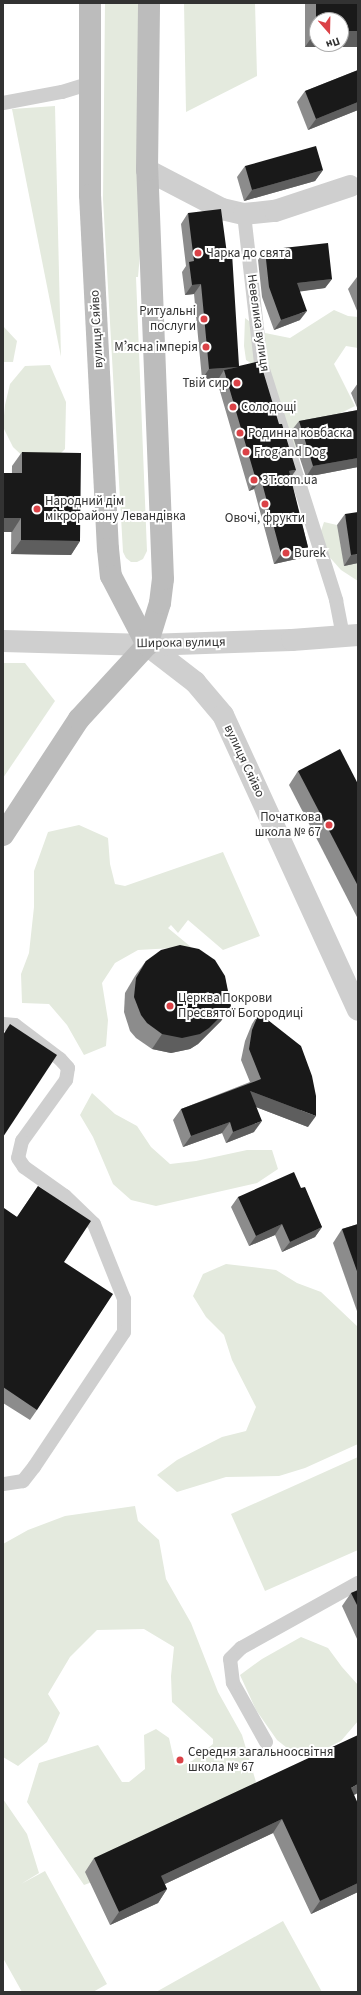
<!DOCTYPE html>
<html>
<head>
<meta charset="utf-8">
<style>
	body { margin:0 }
	#map { position:relative; width:361px; height:1995px; overflow:hidden; background:#fff; font-family:"Source Sans 3",sans-serif }
	div>[style] { position:absolute }
	.green>* { inset:0; background:#e4eade }
	.service>* { height:14px; margin:-7px; padding:0 7px; transform-origin:7px; border-radius:7px; background:#cfcfcf }
	.minor>* { height:22px; margin:-11px; padding:0 11px; transform-origin:11px; border-radius:11px; background:#cfcfcf }
	.tertiary>* { height:22px; margin:-11px; padding:0 11px; transform-origin:11px; border-radius:11px; background:#cfcfcf }
	.secondary>* { height:22px; margin:-11px; padding:0 11px; transform-origin:11px; border-radius:11px; background:#bcbcbc }
	.wall>* { inset:0; background:#8c8c8c }
	.shaded-wall>* { inset:0; background:#5e5e5e }
	.building>* { inset:0; background:#191919 }
	.dots>* { width:11px; height:11px; translate:-50% -50%; box-sizing:border-box; border:2px solid #fff; border-radius:50% }
	span { translate:-50% -50%; white-space:nowrap; text-align:center; line-height:1.15; -webkit-text-stroke:4px #fff; paint-order:stroke }
	.poi-label { font-size:13px; color:#323232 }
	.left { translate:0 -50%; text-align:left }
	.right { translate:-100% -50%; text-align:right }
	.street-label { font-size:13px; color:#323232 }
	.frame { position:absolute; inset:0; border:4px solid #323232; pointer-events:none }
	.north { position:absolute; left:309px; top:12px; width:40px; height:40px; box-sizing:border-box; background:#fff; border:1px solid #adadad; border-radius:50%; rotate:160deg; font-size:11px; font-weight:700; line-height:16px; text-align:center; color:#323232 }
	.north::after { content:''; display:block; margin:auto; width:14px; height:18px; background:#db4247; clip-path:polygon(50% 0,100% 100%,50% 72%,0 100%) }
</style>
</head>
<body>
<div id="map">
	<div class="green">
		<div style="clip-path:polygon(105px 3px,145px 3px,141px 242px,138px 277px,136px 277px,147px 551px,143px 559px,137px 562px,131px 562px,126px 558px,123px 552px,103px 199px)"></div>
		<div style="clip-path:polygon(184px 3px,255px 3px,257px 76px,186px 112px)"></div>
		<div style="clip-path:polygon(55px 106px,61px 357px,12px 109px)"></div>
		<div style="clip-path:polygon(334px 310px,348px 316px,358px 317px,358px 348px,346px 346px,334px 364px,355px 406px,323px 422px,303px 425px,297px 451px,282px 460px,269px 375px,246px 360px,244px 346px,245px 318px,265px 333px,290px 338px)"></div>
		<div style="clip-path:polygon(3px 326px,17px 341px,13px 362px,3px 362px)"></div>
		<div style="clip-path:polygon(50px 365px,66px 402px,65px 449px,56px 458px,29px 462px,13px 447px,3px 427px,5px 405px,10px 384px,25px 366px)"></div>
		<div style="clip-path:polygon(324px 522px,337px 525px,358px 565px,358px 581px,341px 570px,317px 543px)"></div>
		<div style="clip-path:polygon(3px 663px,25px 663px,55px 701px,3px 778px)"></div>
		<div style="clip-path:polygon(79px 825px,108px 838px,110px 864px,115px 884px,125px 886px,223px 852px,260px 936px,223px 950px,188px 920px,178px 933px,171px 925px,168px 928px,191px 947px,138px 950px,115px 963px,102px 983px,108px 1020px,106px 1046px,84px 1055px,67px 1025px,49px 1004px,22px 1003px,21px 974px,29px 953px,34px 907px,34px 871px,48px 832px)"></div>
		<div style="clip-path:polygon(92px 1093px,115px 1114px,137px 1126px,151px 1147px,170px 1164px,196px 1161px,247px 1150px,272px 1150px,278px 1169px,257px 1183px,156px 1206px,131px 1200px,113px 1184px,93px 1137px,80px 1115px)"></div>
		<div style="clip-path:polygon(226px 1264px,276px 1270px,297px 1283px,321px 1292px,358px 1327px,358px 1444px,305px 1468px,279px 1476px,226px 1477px,177px 1492px,157px 1475px,177px 1460px,222px 1437px,246px 1431px,256px 1407px,232px 1360px,224px 1335px,206px 1317px,193px 1296px,203px 1274px)"></div>
		<div style="clip-path:polygon(358px 1457px,358px 1550px,265px 1591px,231px 1514px)"></div>
		<div style="clip-path:polygon(135px 1506px,138px 1521px,159px 1540px,166px 1579px,191px 1623px,218px 1692px,242px 1735px,256px 1782px,242px 1802px,154px 1859px,84px 1885px,27px 1802px,39px 1763px,98px 1745px,122px 1782px,129px 1782px,145px 1769px,144px 1735px,156px 1729px,169px 1738px,175px 1765px,182px 1765px,192px 1761px,213px 1744px,213px 1739px,172px 1702px,171px 1676px,174px 1647px,144px 1629px,97px 1630px,70px 1657px,48px 1694px,60px 1713px,47px 1742px,18px 1766px,3px 1757px,3px 1544px,28px 1530px,65px 1516px)"></div>
		<div style="clip-path:polygon(301px 1637px,328px 1648px,342px 1667px,358px 1685px,358px 1721px,341px 1741px,317px 1753px,296px 1755px,277px 1740px,256px 1710px,240px 1675px,262px 1659px)"></div>
		<div style="clip-path:polygon(3px 1799px,27px 1834px,39px 1873px,21px 1884px,45px 1871px,107px 1984px,93px 1992px,22px 1992px,3px 1958px)"></div>
		<div style="clip-path:polygon(283px 1921px,322px 1992px,156px 1992px)"></div>
	</div>
	<div class="service">
		<div style="left:3px;top:103px;width:60px;rotate:-10.6deg"></div>
		<div style="left:62px;top:92px;width:28px;rotate:-17deg"></div>
		<div style="left:244px;top:214px;width:150px;rotate:83.5deg"></div>
		<div style="left:261px;top:363px;width:249px;rotate:72.4deg"></div>
		<div style="left:336px;top:600px;width:37px;rotate:79deg"></div>
		<div style="left:3px;top:1024px;width:12px;rotate:5deg"></div>
		<div style="left:15px;top:1025px;width:56px;rotate:37.1deg"></div>
		<div style="left:60px;top:1059px;width:12px;rotate:48deg"></div>
		<div style="left:68px;top:1068px;width:12px;rotate:99deg"></div>
		<div style="left:66px;top:1080px;width:75px;rotate:125.8deg"></div>
		<div style="left:22px;top:1141px;width:17px;rotate:103deg"></div>
		<div style="left:18px;top:1158px;width:11px;rotate:56deg"></div>
		<div style="left:24px;top:1167px;width:50px;rotate:35.3deg"></div>
		<div style="left:65px;top:1196px;width:40px;rotate:44deg"></div>
		<div style="left:94px;top:1224px;width:81px;rotate:68.2deg"></div>
		<div style="left:124px;top:1299px;width:33px;rotate:90deg"></div>
		<div style="left:124px;top:1332px;width:162px;rotate:123.7deg"></div>
		<div style="left:34px;top:1467px;width:18px;rotate:128deg"></div>
		<div style="left:23px;top:1481px;width:20px;rotate:171deg"></div>
		<div style="left:266px;top:1742px;width:68px;rotate:-119.2deg"></div>
		<div style="left:233px;top:1683px;width:24px;rotate:-97deg"></div>
		<div style="left:230px;top:1659px;width:16px;rotate:-45deg"></div>
		<div style="left:241px;top:1648px;width:134px;rotate:-29.1deg"></div>
	</div>
	<div class="minor">
		<div style="left:147px;top:170px;width:85px;rotate:27.5deg"></div>
		<div style="left:222px;top:209px;width:23px;rotate:13deg"></div>
		<div style="left:244px;top:214px;width:31px;rotate:-6deg"></div>
		<div style="left:275px;top:211px;width:79px;rotate:-18.4deg"></div>
		<div style="left:3px;top:641px;width:144px;rotate:1.6deg"></div>
	</div>
	<div class="tertiary">
		<div style="left:147px;top:645px;width:61px;rotate:37.6deg"></div>
		<div style="left:195px;top:682px;width:43px;rotate:49.7deg"></div>
		<div style="left:223px;top:715px;width:324px;rotate:65.4deg"></div>
		<div style="left:147px;top:645px;width:145px;rotate:-2deg"></div>
		<div style="left:292px;top:640px;width:66px;rotate:-4.3deg"></div>
	</div>
	<div class="secondary">
		<div style="left:90px;top:3px;width:192px;rotate:90deg"></div>
		<div style="left:90px;top:195px;width:354px;rotate:87.1deg"></div>
		<div style="left:108px;top:549px;width:27px;rotate:84deg"></div>
		<div style="left:111px;top:576px;width:78px;rotate:62.4deg"></div>
		<div style="left:3px;top:835px;width:139px;rotate:-56.8deg"></div>
		<div style="left:79px;top:719px;width:100px;rotate:-47.4deg"></div>
		<div style="left:147px;top:645px;width:44px;rotate:-72.8deg"></div>
		<div style="left:160px;top:603px;width:24px;rotate:-83deg"></div>
		<div style="left:163px;top:579px;width:409px;rotate:-92.2deg"></div>
		<div style="left:147px;top:170px;width:167px;rotate:-89.3deg"></div>
	</div>
	<div class="wall">
		<div style="clip-path:polygon(305px 3px,358px 3px,358px 47px,305px 47px)"></div>
		<div style="clip-path:polygon(358px 70px,358px 110px,308px 130px,297px 102px,305px 91px)"></div>
		<div style="clip-path:polygon(245px 166px,323px 170px,315px 181px,244px 201px,237px 177px)"></div>
		<div style="clip-path:polygon(188px 213px,239px 366px,290px 478px,308px 547px,301px 558px,274px 564px,254px 489px,249px 491px,217px 381px,219px 378px,202px 379px,194px 294px,185px 295px,182px 272px,186px 266px,181px 224px)"></div>
		<div style="clip-path:polygon(265px 250px,332px 279px,325px 288px,300px 291px,300px 320px,274px 330px,262px 297px,258px 260px)"></div>
		<div style="clip-path:polygon(357px 277px,358px 277px,358px 313px,348px 289px)"></div>
		<div style="clip-path:polygon(358px 383px,358px 467px,306px 477px,291px 431px,299px 421px,358px 410px,351px 393px)"></div>
		<div style="clip-path:polygon(22px 452px,80px 541px,71px 555px,11px 554px,12px 466px)"></div>
		<div style="clip-path:polygon(345px 514px,358px 563px,344px 566px,337px 525px)"></div>
		<div style="clip-path:polygon(298px 771px,358px 784px,358px 919px,289px 785px)"></div>
		<div style="clip-path:polygon(146px 961px,231px 1006px,221px 1021px,198px 1044px,190px 1049px,171px 1053px,152px 1049px,136px 1038px,130px 1031px,124px 1012px,125px 993px,135px 976px)"></div>
		<div style="clip-path:polygon(259px 1013px,308px 1127px,256px 1107px,254px 1132px,226px 1143px,222px 1133px,183px 1147px,173px 1120px,181px 1109px,250px 1082px,241px 1060px,245px 1041px,252px 1024px)"></div>
		<div style="clip-path:polygon(38px 1186px,64px 1262px,37px 1410px,30px 1420px,3px 1403px,3px 1209px,17px 1217px)"></div>
		<div style="clip-path:polygon(301px 1188px,322px 1227px,315px 1237px,282px 1252px,275px 1235px,249px 1246px,231px 1207px,238px 1197px)"></div>
		<div style="clip-path:polygon(358px 1224px,358px 1311px,357px 1311px,333px 1243px,342px 1229px)"></div>
		<div style="clip-path:polygon(358px 1590px,358px 1641px,342px 1606px,351px 1593px)"></div>
		<div style="clip-path:polygon(358px 1793px,354px 1795px,358px 1804px,358px 1892px,311px 1914px,273px 1833px,165px 1884px,167px 1889px,158px 1903px,110px 1925px,85px 1872px,94px 1858px)"></div>
	</div>
	<div class="shaded-wall">
		<div style="clip-path:polygon(316px 31px,317px 31px,317px 44px,341px 44px,341px 31px,358px 31px,358px 47px,305px 47px)"></div>
		<div style="clip-path:polygon(358px 102px,358px 110px,308px 130px,316px 119px)"></div>
		<div style="clip-path:polygon(323px 170px,315px 181px,244px 201px,252px 190px)"></div>
		<div style="clip-path:polygon(332px 279px,325px 288px,290px 293px,297px 283px)"></div>
		<div style="clip-path:polygon(201px 284px,194px 294px,185px 295px,192px 285px)"></div>
		<div style="clip-path:polygon(307px 311px,300px 320px,274px 330px,281px 320px)"></div>
		<div style="clip-path:polygon(238px 367px,224px 370px,219px 378px,202px 379px,209px 369px)"></div>
		<div style="clip-path:polygon(358px 458px,358px 467px,306px 477px,313px 466px)"></div>
		<div style="clip-path:polygon(296px 470px,289px 480px,289px 471px)"></div>
		<div style="clip-path:polygon(261px 479px,254px 489px,249px 491px,256px 480px)"></div>
		<div style="clip-path:polygon(3px 518px,21px 518px,12px 532px,3px 532px)"></div>
		<div style="clip-path:polygon(21px 540px,80px 541px,71px 555px,11px 554px)"></div>
		<div style="clip-path:polygon(308px 547px,301px 558px,274px 564px,281px 554px)"></div>
		<div style="clip-path:polygon(358px 554px,358px 563px,344px 566px,351px 555px)"></div>
		<div style="clip-path:polygon(231px 1006px,221px 1021px,198px 1044px,190px 1049px,171px 1053px,152px 1049px,162px 1034px)"></div>
		<div style="clip-path:polygon(250px 1091px,316px 1116px,308px 1127px,243px 1102px)"></div>
		<div style="clip-path:polygon(262px 1121px,254px 1132px,226px 1143px,233px 1132px)"></div>
		<div style="clip-path:polygon(230px 1122px,222px 1133px,183px 1147px,191px 1136px)"></div>
		<div style="clip-path:polygon(282px 1224px,275px 1235px,249px 1246px,256px 1236px)"></div>
		<div style="clip-path:polygon(322px 1227px,315px 1237px,282px 1252px,290px 1242px)"></div>
		<div style="clip-path:polygon(358px 1784px,358px 1793px,341px 1801px,351px 1788px)"></div>
		<div style="clip-path:polygon(282px 1819px,273px 1833px,152px 1890px,161px 1876px)"></div>
		<div style="clip-path:polygon(358px 1883px,358px 1892px,311px 1914px,320px 1901px)"></div>
		<div style="clip-path:polygon(167px 1889px,158px 1903px,110px 1925px,119px 1912px)"></div>
	</div>
	<div class="building">
		<div style="clip-path:polygon(316px 3px,358px 3px,358px 31px,341px 31px,341px 20px,317px 20px,317px 31px,316px 31px)"></div>
		<div style="clip-path:polygon(358px 70px,358px 102px,316px 119px,305px 91px)"></div>
		<div style="clip-path:polygon(316px 146px,323px 170px,252px 190px,245px 166px)"></div>
		<div style="clip-path:polygon(221px 209px,227px 254px,232px 253px,239px 366px,260px 361px,279px 424px,282px 424px,296px 470px,289px 471px,308px 547px,281px 554px,261px 479px,256px 480px,224px 370px,238px 367px,209px 369px,201px 284px,192px 285px,189px 262px,194px 261px,188px 213px)"></div>
		<div style="clip-path:polygon(328px 243px,332px 279px,297px 283px,307px 311px,281px 320px,269px 287px,265px 250px)"></div>
		<div style="clip-path:polygon(358px 410px,358px 458px,313px 466px,299px 421px)"></div>
		<div style="clip-path:polygon(22px 452px,81px 453px,80px 541px,21px 540px,21px 518px,3px 518px,3px 473px,22px 473px)"></div>
		<div style="clip-path:polygon(358px 512px,358px 554px,351px 555px,345px 514px)"></div>
		<div style="clip-path:polygon(340px 749px,358px 784px,358px 886px,298px 771px)"></div>
		<div style="clip-path:polygon(180px 945px,199px 949px,215px 960px,225px 976px,231px 1006px,209px 1028px,200px 1034px,182px 1038px,162px 1034px,147px 1023px,141px 1015px,134px 997px,136px 978px,146px 961px,161px 950px)"></div>
		<div style="clip-path:polygon(259px 1013px,301px 1046px,312px 1076px,316px 1096px,316px 1116px,250px 1091px,262px 1121px,233px 1132px,230px 1122px,191px 1136px,181px 1109px,261px 1079px,249px 1049px,252px 1030px)"></div>
		<div style="clip-path:polygon(10px 1024px,57px 1055px,3px 1137px,3px 1035px)"></div>
		<div style="clip-path:polygon(294px 1172px,301px 1188px,305px 1187px,322px 1227px,290px 1242px,282px 1224px,256px 1236px,238px 1197px)"></div>
		<div style="clip-path:polygon(38px 1186px,91px 1221px,64px 1262px,113px 1294px,37px 1410px,3px 1387px,3px 1209px,4px 1208px,17px 1217px)"></div>
		<div style="clip-path:polygon(358px 1224px,358px 1274px,342px 1229px)"></div>
		<div style="clip-path:polygon(358px 1590px,358px 1607px,351px 1593px)"></div>
		<div style="clip-path:polygon(358px 1735px,358px 1784px,351px 1788px,358px 1804px,358px 1883px,320px 1901px,282px 1819px,161px 1876px,167px 1889px,119px 1912px,94px 1858px)"></div>
	</div>
	<div class="dots">
		<div style="left:198px;top:253px;background:#db4247"></div>
		<div style="left:204px;top:319px;background:#db4247"></div>
		<div style="left:206px;top:347px;background:#db4247"></div>
		<div style="left:237px;top:383px;background:#db4247"></div>
		<div style="left:233px;top:407px;background:#db4247"></div>
		<div style="left:240px;top:433px;background:#db4247"></div>
		<div style="left:246px;top:452px;background:#db4247"></div>
		<div style="left:254px;top:480px;background:#db4247"></div>
		<div style="left:265px;top:504px;background:#db4247"></div>
		<div style="left:37px;top:509px;background:#db4247"></div>
		<div style="left:286px;top:553px;background:#db4247"></div>
		<div style="left:329px;top:825px;background:#db4247"></div>
		<div style="left:170px;top:1006px;background:#db4247"></div>
		<div style="left:180px;top:1760px;background:#db4247"></div>
	</div>
	<div class="poi-label">
		<span class="left" style="left:206px;top:253px">Чарка до свята</span>
		<span class="right" style="left:196px;top:319px">Ритуальні<br>послуги</span>
		<span class="right" style="left:198px;top:347px">Мʼясна імперія</span>
		<span class="right" style="left:229px;top:383px">Твій сир</span>
		<span class="left" style="left:241px;top:407px">Солодощі</span>
		<span class="left" style="left:248px;top:433px">Родинна ковбаска</span>
		<span class="left" style="left:254px;top:452px">Frog and Dog</span>
		<span class="left" style="left:262px;top:480px">3T.com.ua</span>
		<span class="left" style="left:45px;top:509px">Народний дім<br>мікрорайону Левандівка</span>
		<span style="left:265px;top:518px">Овочі, фрукти</span>
		<span class="left" style="left:294px;top:553px">Burek</span>
		<span class="right" style="left:321px;top:825px">Початкова<br>школа № 67</span>
		<span class="left" style="left:178px;top:1006px">Церква Покрови<br>Пресвятої Богородиці</span>
		<span class="left" style="left:188px;top:1760px">Середня загальноосвітня<br>школа № 67</span>
	</div>
	<div class="street-label">
		<span style="left:258px;top:323px;rotate:82deg">Невелика вулиця</span>
		<span style="left:97px;top:329px;rotate:-93deg">вулиця Сяйво</span>
		<span style="left:181px;top:643px;rotate:-1deg">Широка вулиця</span>
		<span style="left:244px;top:761px;rotate:65deg">вулиця Сяйво</span>
	</div>
	<div class="frame"></div>
	<div class="north">Пн</div>
</div>
</body>
</html>
